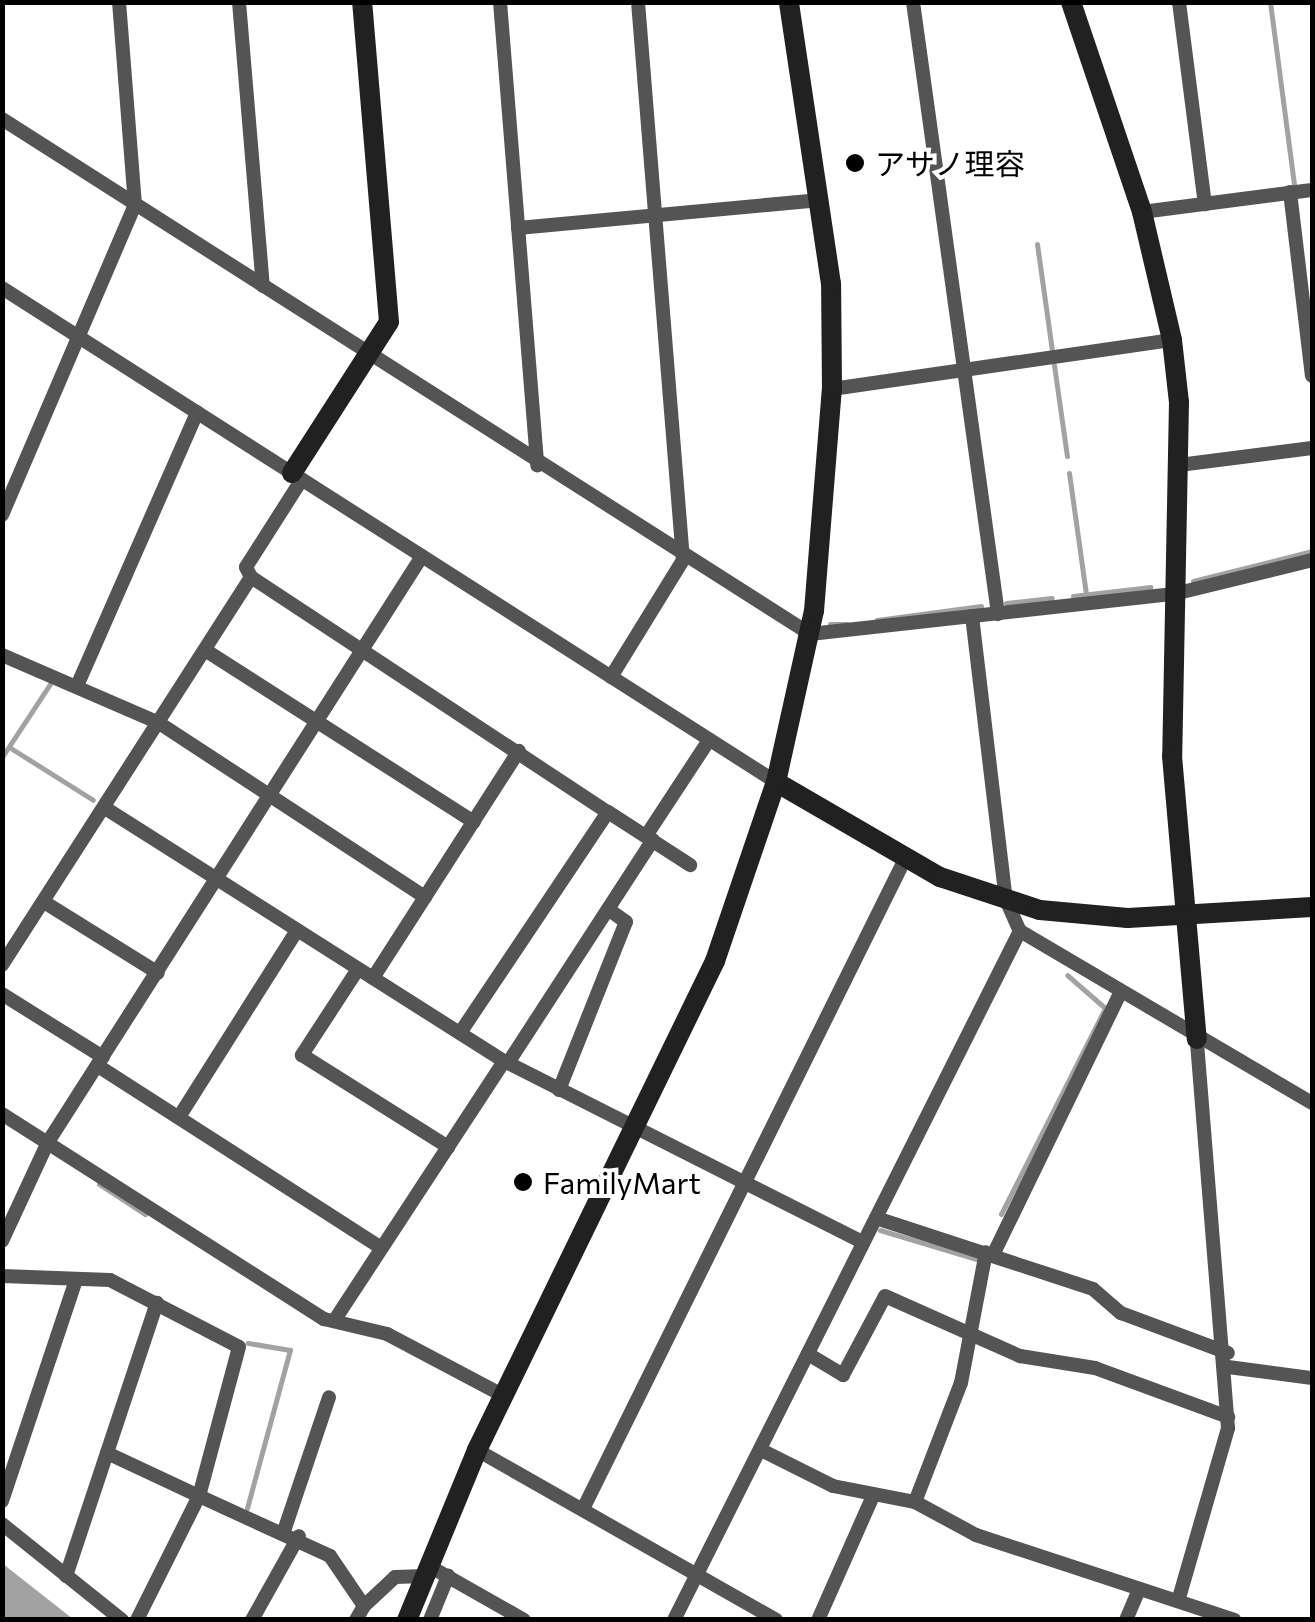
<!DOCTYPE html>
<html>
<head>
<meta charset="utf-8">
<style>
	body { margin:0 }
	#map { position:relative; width:1315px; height:1622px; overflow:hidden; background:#fff; font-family:Commissioner,"Noto Sans JP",sans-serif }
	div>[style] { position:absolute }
	.water>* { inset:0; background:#a2a2a2 }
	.stream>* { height:5px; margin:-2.5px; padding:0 2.5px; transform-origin:2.5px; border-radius:2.5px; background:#a2a2a2 }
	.street>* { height:14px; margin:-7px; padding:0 7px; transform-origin:7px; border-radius:7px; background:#545454 }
	.secondary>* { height:20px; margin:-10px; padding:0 10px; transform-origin:10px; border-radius:10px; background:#212121 }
	.dots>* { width:28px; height:28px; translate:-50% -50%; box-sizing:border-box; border:5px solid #fff; border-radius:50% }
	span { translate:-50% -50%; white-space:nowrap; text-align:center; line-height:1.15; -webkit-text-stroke:8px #fff; paint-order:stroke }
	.poi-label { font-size:30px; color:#000 }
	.left { translate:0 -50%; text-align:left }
	.frame { position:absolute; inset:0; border:5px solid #000; pointer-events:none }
</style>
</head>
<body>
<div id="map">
	<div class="water">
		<div style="clip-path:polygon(3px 1564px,73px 1619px,3px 1617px)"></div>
	</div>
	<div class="stream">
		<div style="left:1270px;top:2px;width:185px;rotate:82.5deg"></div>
		<div style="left:1037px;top:244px;width:108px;rotate:82deg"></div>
		<div style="left:1054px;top:365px;width:92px;rotate:81.9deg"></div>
		<div style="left:1069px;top:473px;width:122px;rotate:82deg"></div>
		<div style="left:1193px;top:581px;width:123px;rotate:-14.1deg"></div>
		<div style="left:1073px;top:596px;width:78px;rotate:-6.7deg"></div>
		<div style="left:1006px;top:603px;width:46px;rotate:-6.2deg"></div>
		<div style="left:877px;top:620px;width:105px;rotate:-7.7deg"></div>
		<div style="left:830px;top:624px;width:17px"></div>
		<div style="left:9px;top:747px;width:99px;rotate:32.2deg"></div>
		<div style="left:2px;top:757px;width:87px;rotate:-56.7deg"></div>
		<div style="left:99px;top:1184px;width:55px;rotate:33.1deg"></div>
		<div style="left:1001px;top:1214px;width:231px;rotate:-63.2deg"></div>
		<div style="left:1105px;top:1008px;width:50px;rotate:-139deg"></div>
		<div style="left:880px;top:1230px;width:100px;rotate:16.8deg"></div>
		<div style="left:247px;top:1508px;width:164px;rotate:-74.8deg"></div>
		<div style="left:290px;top:1350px;width:43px;rotate:-170.5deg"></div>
	</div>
	<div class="street">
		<div style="left:239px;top:2px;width:285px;rotate:85.2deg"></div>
		<div style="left:500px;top:2px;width:465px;rotate:85.4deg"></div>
		<div style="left:913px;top:2px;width:618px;rotate:82.09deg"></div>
		<div style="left:1179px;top:2px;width:204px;rotate:82.7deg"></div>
		<div style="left:2px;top:119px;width:958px;rotate:32.51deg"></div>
		<div style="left:810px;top:634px;width:366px;rotate:-6.3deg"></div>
		<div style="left:1174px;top:594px;width:142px;rotate:-13.8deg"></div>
		<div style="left:1290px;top:192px;width:185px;rotate:83.2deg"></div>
		<div style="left:1142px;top:212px;width:171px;rotate:-7.4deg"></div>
		<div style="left:518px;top:228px;width:304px;rotate:-5.3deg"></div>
		<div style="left:2px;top:288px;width:918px;rotate:32.55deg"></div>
		<div style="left:832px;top:389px;width:344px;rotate:-8.2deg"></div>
		<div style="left:1179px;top:465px;width:134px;rotate:-7.3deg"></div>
		<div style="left:2px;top:515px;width:337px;rotate:-66.8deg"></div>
		<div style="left:135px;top:205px;width:204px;rotate:-94.5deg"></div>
		<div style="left:251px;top:577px;width:427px;rotate:33.4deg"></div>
		<div style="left:972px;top:616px;width:286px;rotate:83.2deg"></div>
		<div style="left:1006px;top:900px;width:34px;rotate:66deg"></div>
		<div style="left:1020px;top:931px;width:339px;rotate:30.5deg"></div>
		<div style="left:205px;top:650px;width:319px;rotate:32.6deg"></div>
		<div style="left:2px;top:655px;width:171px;rotate:23.4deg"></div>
		<div style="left:159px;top:723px;width:318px;rotate:33.2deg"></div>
		<div style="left:611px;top:677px;width:137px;rotate:-58.4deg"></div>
		<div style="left:683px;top:560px;width:560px;rotate:-94.61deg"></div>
		<div style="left:77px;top:686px;width:299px;rotate:-66.3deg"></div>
		<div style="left:105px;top:808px;width:472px;rotate:32.4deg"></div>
		<div style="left:504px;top:1061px;width:402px;rotate:26.8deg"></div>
		<div style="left:646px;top:836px;width:115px;rotate:-56.7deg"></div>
		<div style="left:44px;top:902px;width:134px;rotate:31.9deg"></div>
		<div style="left:2px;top:965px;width:461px;rotate:-57.3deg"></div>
		<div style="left:251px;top:577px;width:11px;rotate:-117deg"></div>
		<div style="left:246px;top:567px;width:104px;rotate:-57.5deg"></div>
		<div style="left:358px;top:969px;width:103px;rotate:123.1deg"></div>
		<div style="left:302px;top:1055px;width:173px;rotate:32.2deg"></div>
		<div style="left:373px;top:978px;width:270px;rotate:-57.3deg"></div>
		<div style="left:2px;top:994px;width:119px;rotate:32deg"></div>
		<div style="left:460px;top:1033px;width:266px;rotate:-56.2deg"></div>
		<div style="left:608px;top:812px;width:98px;rotate:32.9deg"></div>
		<div style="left:508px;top:1063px;width:266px;rotate:-57deg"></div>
		<div style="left:98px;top:1066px;width:337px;rotate:32.7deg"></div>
		<div style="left:559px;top:1090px;width:181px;rotate:-68.3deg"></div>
		<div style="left:626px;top:922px;width:22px;rotate:-144deg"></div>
		<div style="left:2px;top:1114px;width:382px;rotate:32.5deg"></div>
		<div style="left:324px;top:1319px;width:65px;rotate:13.4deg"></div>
		<div style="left:387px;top:1334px;width:132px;rotate:27.9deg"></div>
		<div style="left:179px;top:1117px;width:221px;rotate:-57.7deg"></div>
		<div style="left:876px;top:1218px;width:228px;rotate:18.1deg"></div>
		<div style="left:1093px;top:1289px;width:37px;rotate:41deg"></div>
		<div style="left:1121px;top:1313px;width:114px;rotate:20.5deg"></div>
		<div style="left:2px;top:1241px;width:109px;rotate:-65.1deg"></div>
		<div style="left:48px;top:1142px;width:695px;rotate:-57.45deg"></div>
		<div style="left:993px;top:1255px;width:288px;rotate:-64.1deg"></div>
		<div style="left:2px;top:1276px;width:108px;rotate:2.1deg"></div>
		<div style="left:110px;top:1280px;width:145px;rotate:27.4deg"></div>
		<div style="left:239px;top:1347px;width:154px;rotate:105deg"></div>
		<div style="left:199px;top:1496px;width:144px;rotate:24.6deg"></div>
		<div style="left:330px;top:1556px;width:60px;rotate:55.8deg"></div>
		<div style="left:364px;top:1606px;width:16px;rotate:120deg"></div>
		<div style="left:336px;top:1318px;width:307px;rotate:-56.8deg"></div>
		<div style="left:808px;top:1354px;width:41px;rotate:31deg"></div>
		<div style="left:843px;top:1375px;width:89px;rotate:-62deg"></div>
		<div style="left:885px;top:1296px;width:148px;rotate:24deg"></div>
		<div style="left:1020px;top:1356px;width:76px;rotate:9.1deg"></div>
		<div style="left:1095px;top:1368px;width:142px;rotate:20.2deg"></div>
		<div style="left:1228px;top:1367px;width:85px;rotate:7.5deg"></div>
		<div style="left:477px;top:1450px;width:344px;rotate:29.6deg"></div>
		<div style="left:761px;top:1450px;width:80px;rotate:26.6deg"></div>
		<div style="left:833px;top:1486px;width:84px;rotate:11deg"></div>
		<div style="left:915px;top:1502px;width:69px;rotate:28.4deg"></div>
		<div style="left:976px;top:1535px;width:272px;rotate:18.2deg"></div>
		<div style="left:107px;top:1453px;width:102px;rotate:25.1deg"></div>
		<div style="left:199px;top:1496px;width:139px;rotate:116.6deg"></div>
		<div style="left:2px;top:1501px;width:233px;rotate:-71.5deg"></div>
		<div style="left:915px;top:1502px;width:128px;rotate:-68.9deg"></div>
		<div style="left:961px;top:1383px;width:133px;rotate:-79.2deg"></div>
		<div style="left:584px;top:1507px;width:723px;rotate:-63.65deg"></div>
		<div style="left:2px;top:1524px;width:154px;rotate:38.7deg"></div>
		<div style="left:284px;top:1531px;width:141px;rotate:-71.4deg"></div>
		<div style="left:429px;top:1566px;width:109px;rotate:29.6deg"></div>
		<div style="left:66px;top:1576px;width:288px;rotate:-71.6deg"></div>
		<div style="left:1179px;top:1598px;width:177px;rotate:-73.9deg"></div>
		<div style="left:1228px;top:1428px;width:390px;rotate:-94.6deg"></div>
		<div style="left:364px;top:1606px;width:42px;rotate:-43.1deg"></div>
		<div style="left:395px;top:1577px;width:30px;rotate:-2deg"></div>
		<div style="left:252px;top:1620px;width:96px;rotate:-60.8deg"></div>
		<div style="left:430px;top:1620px;width:48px;rotate:-67.8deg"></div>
		<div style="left:674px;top:1620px;width:771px;rotate:-63.34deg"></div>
		<div style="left:818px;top:1620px;width:136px;rotate:-66.1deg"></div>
		<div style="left:1126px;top:1620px;width:34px;rotate:-67deg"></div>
	</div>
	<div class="secondary">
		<div style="left:1071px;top:2px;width:222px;rotate:71.3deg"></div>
		<div style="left:1142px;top:212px;width:131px;rotate:76.8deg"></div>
		<div style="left:1172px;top:340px;width:62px;rotate:83.6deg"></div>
		<div style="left:1179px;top:402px;width:354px;rotate:91.1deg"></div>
		<div style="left:1172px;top:756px;width:284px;rotate:85deg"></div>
		<div style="left:292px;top:473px;width:179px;rotate:-57.3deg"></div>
		<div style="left:389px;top:322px;width:321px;rotate:-94.8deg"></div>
		<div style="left:776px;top:782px;width:190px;rotate:30.1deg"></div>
		<div style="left:940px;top:877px;width:105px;rotate:18.3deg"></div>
		<div style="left:1040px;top:910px;width:88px;rotate:5.2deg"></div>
		<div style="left:1128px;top:918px;width:184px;rotate:-3.4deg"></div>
		<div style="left:407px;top:1620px;width:184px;rotate:-67.6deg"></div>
		<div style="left:477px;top:1450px;width:544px;rotate:-64.05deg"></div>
		<div style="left:715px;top:961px;width:189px;rotate:-71.2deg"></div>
		<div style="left:776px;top:782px;width:175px;rotate:-77.5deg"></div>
		<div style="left:814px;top:611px;width:223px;rotate:-85.4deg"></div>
		<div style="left:832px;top:389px;width:105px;rotate:-90.5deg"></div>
		<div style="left:831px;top:284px;width:285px;rotate:-98.5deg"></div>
	</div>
	<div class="dots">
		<div style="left:855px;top:163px;background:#000"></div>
		<div style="left:523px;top:1182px;background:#000"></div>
	</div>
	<div class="poi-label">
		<span class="left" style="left:875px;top:163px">アサノ理容</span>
		<span class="left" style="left:543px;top:1182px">FamilyMart</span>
	</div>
	<div class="frame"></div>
</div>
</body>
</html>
